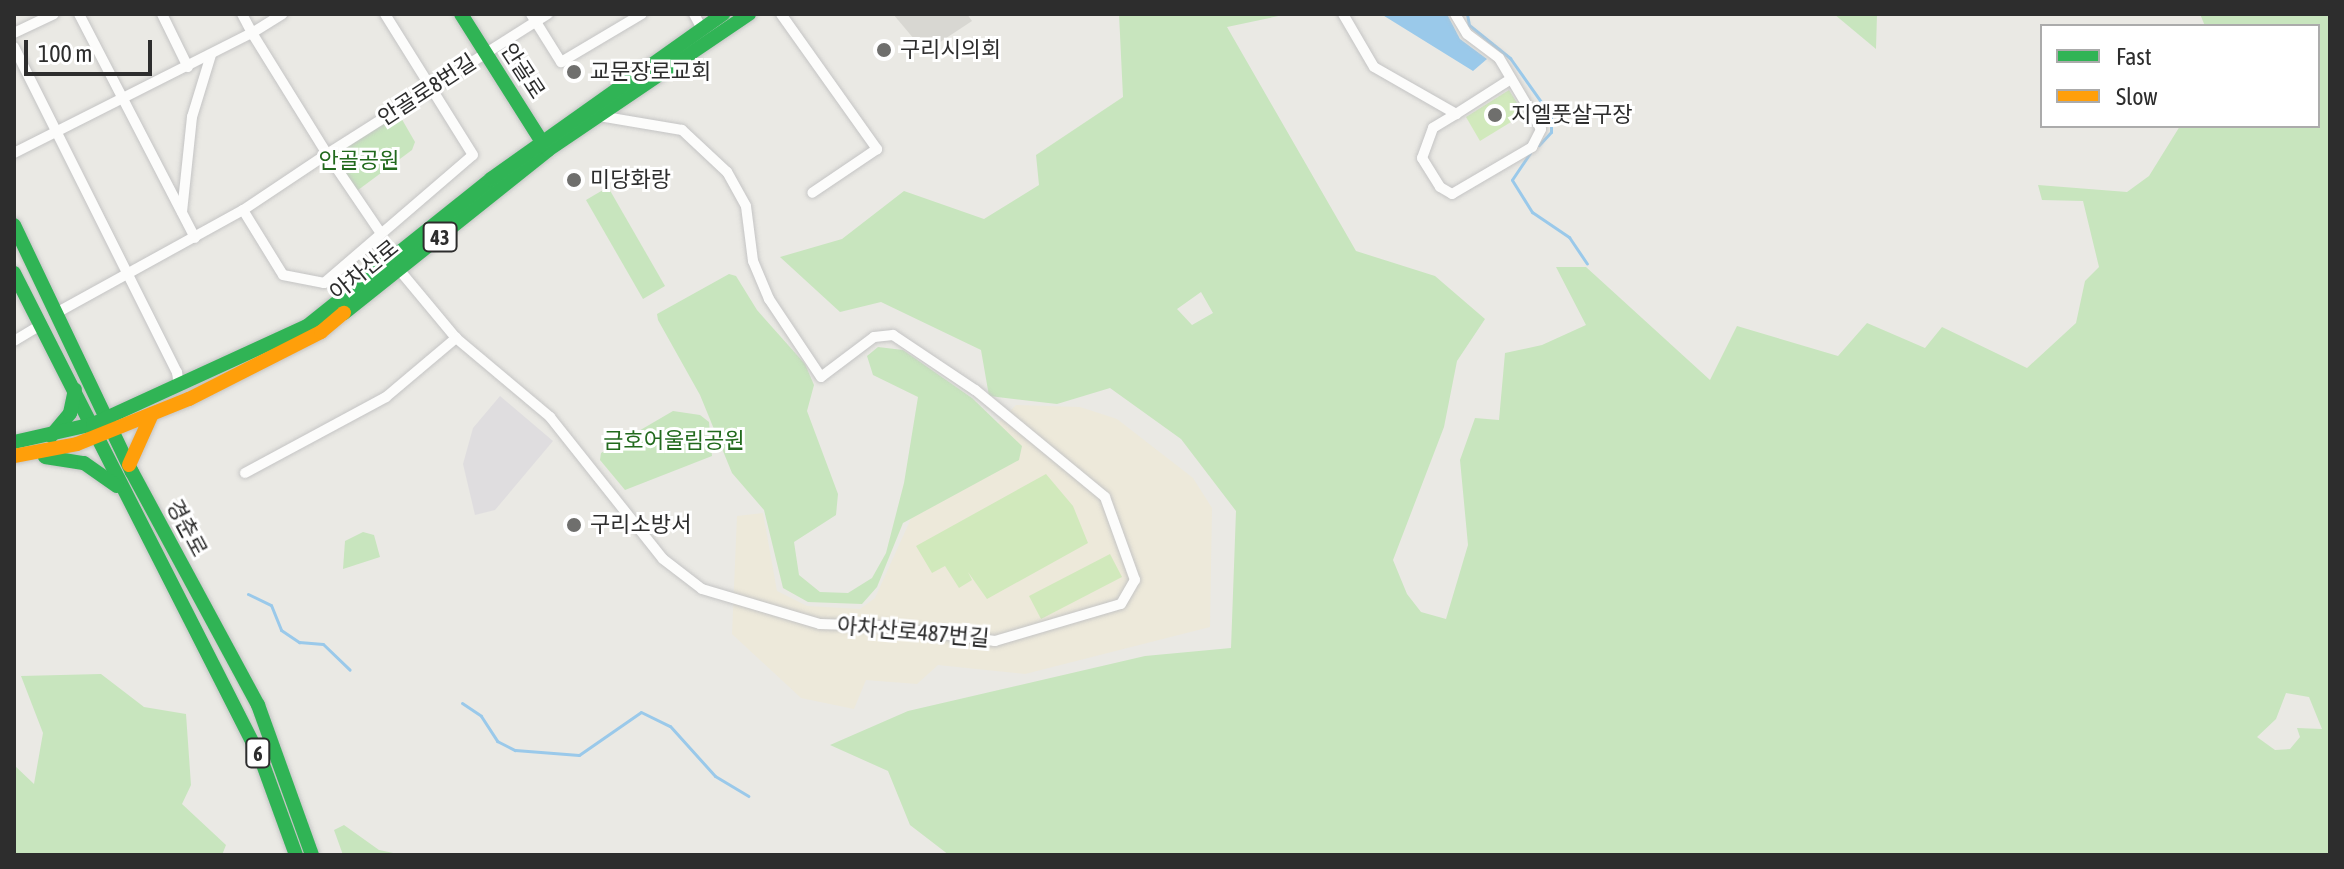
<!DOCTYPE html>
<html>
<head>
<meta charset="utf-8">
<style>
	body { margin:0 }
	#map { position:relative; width:2344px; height:869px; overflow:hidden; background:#eae9e4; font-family:"Asap Condensed","Noto Sans KR",sans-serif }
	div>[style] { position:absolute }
	.industrial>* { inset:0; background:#dfdddf }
	.education>* { inset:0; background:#ede9da }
	.green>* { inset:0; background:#c8e5be }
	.pitch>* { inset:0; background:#d1e9bc }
	.plaza>* { inset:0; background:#d8d7d2 }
	.water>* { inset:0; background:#9ac9ea }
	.stream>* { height:3px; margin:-1.5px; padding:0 1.5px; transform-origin:1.5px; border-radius:1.5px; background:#9ac9ea }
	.roads { filter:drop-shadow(0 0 2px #c4c4c4) drop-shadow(0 0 2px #c4c4c4) }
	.street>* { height:10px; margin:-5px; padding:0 5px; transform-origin:5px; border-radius:5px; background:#fcfcfb }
	.fast>* { height:14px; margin:-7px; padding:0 7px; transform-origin:7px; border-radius:7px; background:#30b455 }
	.slow>* { height:14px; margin:-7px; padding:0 7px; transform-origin:7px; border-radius:7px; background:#ff9f0a }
	.dots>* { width:22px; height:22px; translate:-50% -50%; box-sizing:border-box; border:4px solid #fff; border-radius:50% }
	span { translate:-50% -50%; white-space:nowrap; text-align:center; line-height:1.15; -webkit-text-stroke:6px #fff; paint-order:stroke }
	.shield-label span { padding:2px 6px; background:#fff; border:2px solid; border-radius:6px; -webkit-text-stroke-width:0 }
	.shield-label { font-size:20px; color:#2d2d2d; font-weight:700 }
	.poi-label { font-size:22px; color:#2d2d2d }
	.left { translate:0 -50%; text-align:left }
	.street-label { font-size:22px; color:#2d2d2d }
	.park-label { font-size:22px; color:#226a1d }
	.frame { position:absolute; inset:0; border:16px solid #2d2d2d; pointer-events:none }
	.legend { position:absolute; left:2040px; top:24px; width:280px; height:104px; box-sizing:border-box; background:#fff; border:2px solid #ababab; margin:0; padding:10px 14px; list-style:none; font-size:24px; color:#2d2d2d }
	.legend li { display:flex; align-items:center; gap:16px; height:40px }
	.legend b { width:40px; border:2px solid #ababab }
	.scale { position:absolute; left:24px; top:40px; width:128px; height:36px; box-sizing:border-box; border:4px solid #2d2d2d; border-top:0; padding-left:10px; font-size:24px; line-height:28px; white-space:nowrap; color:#2d2d2d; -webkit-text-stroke:6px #fff; paint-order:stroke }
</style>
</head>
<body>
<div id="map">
	<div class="industrial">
		<div style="clip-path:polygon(500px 396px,553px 441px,495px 510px,475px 515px,463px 464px,473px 428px)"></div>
	</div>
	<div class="education">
		<div style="clip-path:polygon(1016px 405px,1080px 407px,1117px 419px,1193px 478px,1212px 508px,1210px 627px,1025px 674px,938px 665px,917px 684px,866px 680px,854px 709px,801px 698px,732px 634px,737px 516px,763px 513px,777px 591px,807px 606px,860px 609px,875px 598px,919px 501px)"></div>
	</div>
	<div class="green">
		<div style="clip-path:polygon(evenodd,1119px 14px,1288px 14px,1227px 27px,1356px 251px,1435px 276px,1485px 319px,1457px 361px,1444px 427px,1393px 560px,1407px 594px,1421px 612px,1446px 619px,1468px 545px,1460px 460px,1475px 418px,1499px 420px,1505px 353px,1542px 345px,1586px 325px,1556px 267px,1586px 267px,1710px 380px,1737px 326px,1838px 356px,1867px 323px,1925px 348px,1942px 327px,2027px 368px,2076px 323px,2085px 281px,2099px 267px,2083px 201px,2042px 200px,2038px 185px,2127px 192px,2149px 176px,2180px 126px,2318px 126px,2318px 26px,2205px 26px,2200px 14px,2330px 14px,2330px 855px,949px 855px,910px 825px,888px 771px,830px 745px,908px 711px,1145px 656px,1231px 648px,1236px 511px,1181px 439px,1110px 388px,1057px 404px,989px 396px,981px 350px,881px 302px,840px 312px,780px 257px,842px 239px,904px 191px,984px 219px,1039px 185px,1036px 155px,1123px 97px,1119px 14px,1201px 292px,1213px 313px,1192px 325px,1177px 309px,1201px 292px,1119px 14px,2286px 693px,2309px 697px,2322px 729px,2297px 728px,2300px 737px,2290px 749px,2275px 750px,2257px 737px,2276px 719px,2286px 693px)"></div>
		<div style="clip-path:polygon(1834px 14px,1877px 14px,1876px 49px)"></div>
		<div style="clip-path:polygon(396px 109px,415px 142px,412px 150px,354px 193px,327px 154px)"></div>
		<div style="clip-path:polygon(608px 187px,665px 286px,643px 299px,586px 200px)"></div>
		<div style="clip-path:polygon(729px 274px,736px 276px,757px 310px,805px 364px,814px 385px,807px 411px,838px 494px,836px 515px,794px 542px,799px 575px,820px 592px,848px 593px,872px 578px,886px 553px,904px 483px,918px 397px,873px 375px,867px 356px,878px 347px,903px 350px,972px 398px,1022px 446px,1019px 460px,903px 523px,877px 587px,862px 604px,808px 602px,783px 588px,764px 510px,732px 473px,700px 395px,658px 320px,657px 314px)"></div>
		<div style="clip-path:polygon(673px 411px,700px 415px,709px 422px,712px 456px,625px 490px,600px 460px,601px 453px)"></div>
		<div style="clip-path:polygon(363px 532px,374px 535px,380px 557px,343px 569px,345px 541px)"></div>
		<div style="clip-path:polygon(101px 674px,144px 707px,186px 714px,191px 785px,182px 804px,226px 845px,222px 855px,14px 855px,14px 765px,34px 784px,43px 733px,21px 676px)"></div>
		<div style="clip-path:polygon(344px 825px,379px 850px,403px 855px,343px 855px,334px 830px)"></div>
	</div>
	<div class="pitch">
		<div style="clip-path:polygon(1509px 90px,1524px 114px,1480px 141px,1466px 117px)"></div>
		<div style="clip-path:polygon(1046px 474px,1073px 506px,1088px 543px,987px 599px,968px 572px,972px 580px,959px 588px,945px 566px,932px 573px,916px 546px)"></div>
		<div style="clip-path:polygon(1110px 554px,1122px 577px,1041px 619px,1029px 596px)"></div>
	</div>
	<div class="plaza">
		<div style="clip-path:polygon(893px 14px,967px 14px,972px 21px,925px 52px)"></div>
	</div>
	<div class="water">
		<div style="clip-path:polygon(1381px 14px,1447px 14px,1460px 39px,1487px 59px,1473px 71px)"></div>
	</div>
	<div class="stream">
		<div style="left:1467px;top:14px;width:11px;rotate:80deg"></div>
		<div style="left:1469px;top:25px;width:53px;rotate:38.8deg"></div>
		<div style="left:1510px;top:58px;width:71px;rotate:54.7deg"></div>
		<div style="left:1551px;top:116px;width:16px;rotate:90deg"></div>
		<div style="left:1551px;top:132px;width:18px;rotate:133deg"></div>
		<div style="left:1530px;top:153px;width:32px;rotate:124deg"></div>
		<div style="left:1512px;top:180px;width:38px;rotate:58deg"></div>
		<div style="left:1532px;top:212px;width:45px;rotate:34deg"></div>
		<div style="left:1569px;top:237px;width:32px;rotate:56deg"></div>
		<div style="left:248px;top:594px;width:25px;rotate:26deg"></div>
		<div style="left:271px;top:605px;width:27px;rotate:68deg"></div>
		<div style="left:281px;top:630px;width:22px;rotate:34deg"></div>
		<div style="left:299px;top:642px;width:24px;rotate:5deg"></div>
		<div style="left:323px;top:644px;width:37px;rotate:44deg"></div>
		<div style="left:462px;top:703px;width:23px;rotate:34deg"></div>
		<div style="left:481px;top:716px;width:30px;rotate:57deg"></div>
		<div style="left:497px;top:741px;width:20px;rotate:27deg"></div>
		<div style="left:515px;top:750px;width:64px;rotate:4.5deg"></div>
		<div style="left:579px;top:755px;width:75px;rotate:-34.7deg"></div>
		<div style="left:641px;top:712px;width:32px;rotate:26deg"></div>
		<div style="left:670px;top:726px;width:67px;rotate:48deg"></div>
		<div style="left:715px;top:776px;width:39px;rotate:31deg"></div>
	</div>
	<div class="roads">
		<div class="street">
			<div style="left:79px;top:14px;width:252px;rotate:62.6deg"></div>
			<div style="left:162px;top:14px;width:59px;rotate:63.9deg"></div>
			<div style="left:242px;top:14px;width:21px;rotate:62deg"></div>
			<div style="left:252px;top:33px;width:36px;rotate:-32deg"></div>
			<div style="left:531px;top:14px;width:57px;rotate:58deg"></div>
			<div style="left:561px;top:62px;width:94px;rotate:-30.7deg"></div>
			<div style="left:694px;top:14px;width:17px;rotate:62deg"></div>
			<div style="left:781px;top:14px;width:166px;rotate:54.6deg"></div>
			<div style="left:877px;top:149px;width:78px;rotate:145.9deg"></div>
			<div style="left:1343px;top:14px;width:61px;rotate:59.7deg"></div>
			<div style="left:1374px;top:67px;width:95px;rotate:29.8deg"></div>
			<div style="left:1456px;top:114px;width:27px;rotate:149deg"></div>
			<div style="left:1433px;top:128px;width:32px;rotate:110deg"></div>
			<div style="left:1422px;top:158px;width:34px;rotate:58deg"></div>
			<div style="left:1440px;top:187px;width:14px;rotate:30deg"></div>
			<div style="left:1452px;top:194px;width:93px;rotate:-30.4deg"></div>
			<div style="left:1532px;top:147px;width:20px;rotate:-63deg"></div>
			<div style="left:1541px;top:129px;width:82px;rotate:-120.6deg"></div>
			<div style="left:1499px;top:58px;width:40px;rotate:-143deg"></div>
			<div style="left:1467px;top:34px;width:23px;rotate:-121deg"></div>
			<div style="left:14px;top:33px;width:44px;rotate:-25.4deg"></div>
			<div style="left:14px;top:47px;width:364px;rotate:63.4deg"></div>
			<div style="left:177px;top:372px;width:14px;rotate:82deg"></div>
			<div style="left:1456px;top:114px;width:65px;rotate:-32.5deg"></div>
			<div style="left:14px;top:153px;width:267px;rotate:-26.8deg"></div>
			<div style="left:252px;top:33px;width:142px;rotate:58.2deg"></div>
			<div style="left:327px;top:154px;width:262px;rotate:-32.4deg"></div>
			<div style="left:182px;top:212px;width:96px;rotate:-84deg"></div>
			<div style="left:192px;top:117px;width:65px;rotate:-73deg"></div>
			<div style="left:380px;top:232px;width:94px;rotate:-124.2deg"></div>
			<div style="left:327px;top:154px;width:101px;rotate:146.3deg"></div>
			<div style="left:243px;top:210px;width:76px;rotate:58.4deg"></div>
			<div style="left:283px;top:275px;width:42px;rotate:11deg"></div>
			<div style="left:324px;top:283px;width:196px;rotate:-40.7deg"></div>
			<div style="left:473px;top:155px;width:166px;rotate:-122deg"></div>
			<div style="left:396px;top:266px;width:94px;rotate:50.2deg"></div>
			<div style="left:456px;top:338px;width:123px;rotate:40deg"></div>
			<div style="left:550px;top:417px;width:181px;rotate:51.5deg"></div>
			<div style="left:663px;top:559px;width:49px;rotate:37.6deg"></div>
			<div style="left:702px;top:589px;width:123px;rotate:16.5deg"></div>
			<div style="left:820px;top:624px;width:60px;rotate:1.9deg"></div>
			<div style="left:880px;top:626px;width:116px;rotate:7.4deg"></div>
			<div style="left:995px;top:641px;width:131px;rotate:-16.4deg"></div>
			<div style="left:1121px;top:604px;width:28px;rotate:-60deg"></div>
			<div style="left:1135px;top:580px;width:88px;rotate:-109.9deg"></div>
			<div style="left:1105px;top:497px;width:168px;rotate:-140.5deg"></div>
			<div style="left:975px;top:390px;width:99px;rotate:-146.1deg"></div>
			<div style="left:893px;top:335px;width:19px;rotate:174deg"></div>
			<div style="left:874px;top:337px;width:66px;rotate:143deg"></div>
			<div style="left:821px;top:377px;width:94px;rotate:-123.7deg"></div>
			<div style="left:769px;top:299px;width:41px;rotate:-112.8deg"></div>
			<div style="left:753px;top:261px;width:55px;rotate:-97.3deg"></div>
			<div style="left:746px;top:206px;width:39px;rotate:-119deg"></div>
			<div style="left:727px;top:172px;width:62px;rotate:-137deg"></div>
			<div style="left:682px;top:130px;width:84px;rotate:-170.4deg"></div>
			<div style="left:58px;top:312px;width:211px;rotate:-28.9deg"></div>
			<div style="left:14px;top:341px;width:31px;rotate:-31deg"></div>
			<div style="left:245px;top:473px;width:160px;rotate:-28.3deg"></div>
			<div style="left:386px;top:397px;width:92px;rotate:-40.1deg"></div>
		</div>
		<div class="fast">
			<div style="left:461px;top:14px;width:161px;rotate:57.7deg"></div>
			<div style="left:14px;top:225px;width:274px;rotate:64.5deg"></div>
			<div style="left:132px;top:472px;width:265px;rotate:61.6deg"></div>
			<div style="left:258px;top:705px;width:159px;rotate:70.2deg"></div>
			<div style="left:14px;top:273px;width:545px;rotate:63.06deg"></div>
			<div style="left:261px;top:759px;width:102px;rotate:70deg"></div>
			<div style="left:344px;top:313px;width:261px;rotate:-38.6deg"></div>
			<div style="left:548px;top:150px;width:243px;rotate:-34.1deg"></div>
			<div style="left:51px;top:436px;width:30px;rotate:-50deg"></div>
			<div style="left:70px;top:413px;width:24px;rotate:-78deg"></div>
			<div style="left:14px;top:442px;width:81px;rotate:-12.8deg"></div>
			<div style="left:93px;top:424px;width:235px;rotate:-24.6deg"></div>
			<div style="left:307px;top:326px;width:236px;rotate:-38.6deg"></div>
			<div style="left:491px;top:179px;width:285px;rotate:-35.4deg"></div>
			<div style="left:45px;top:457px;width:39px;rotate:9deg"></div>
			<div style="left:84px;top:463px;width:40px;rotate:34.9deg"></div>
		</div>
		<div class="slow">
			<div style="left:14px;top:456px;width:64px;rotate:-10.8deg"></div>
			<div style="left:77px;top:444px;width:121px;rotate:-21.9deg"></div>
			<div style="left:189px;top:399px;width:148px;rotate:-26.9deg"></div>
			<div style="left:321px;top:332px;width:30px;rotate:-40deg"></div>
			<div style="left:129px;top:465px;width:56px;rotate:-65.7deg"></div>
		</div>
	</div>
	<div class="dots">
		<div style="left:884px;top:50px;background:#6f6f6d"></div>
		<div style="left:574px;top:72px;background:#6f6f6d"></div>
		<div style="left:1495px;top:115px;background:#6f6f6d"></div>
		<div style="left:574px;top:180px;background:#6f6f6d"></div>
		<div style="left:574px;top:525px;background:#6f6f6d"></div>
	</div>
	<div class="shield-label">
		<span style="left:440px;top:237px">43</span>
		<span style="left:258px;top:753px">6</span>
	</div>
	<div class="poi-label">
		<span class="left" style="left:900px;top:50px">구리시의회</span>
		<span class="left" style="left:590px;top:72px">교문장로교회</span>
		<span class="left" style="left:1511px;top:115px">지엘풋살구장</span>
		<span class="left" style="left:590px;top:180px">미당화랑</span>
		<span class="left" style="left:590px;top:525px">구리소방서</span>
	</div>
	<div class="street-label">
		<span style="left:523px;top:71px;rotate:57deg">안골로</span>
		<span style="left:427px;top:90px;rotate:-33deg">안골로8번길</span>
		<span style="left:364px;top:270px;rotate:-39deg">아차산로</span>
		<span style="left:187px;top:528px;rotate:62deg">경춘로</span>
		<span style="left:913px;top:632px;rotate:5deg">아차산로487번길</span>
	</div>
	<div class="park-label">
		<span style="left:359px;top:161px">안골공원</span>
		<span style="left:674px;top:441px">금호어울림공원</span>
	</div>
	<div class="frame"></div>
	<ul class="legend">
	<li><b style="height:10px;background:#30b455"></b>Fast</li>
	<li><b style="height:10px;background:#ff9f0a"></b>Slow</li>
	</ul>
	<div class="scale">100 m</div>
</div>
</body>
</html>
